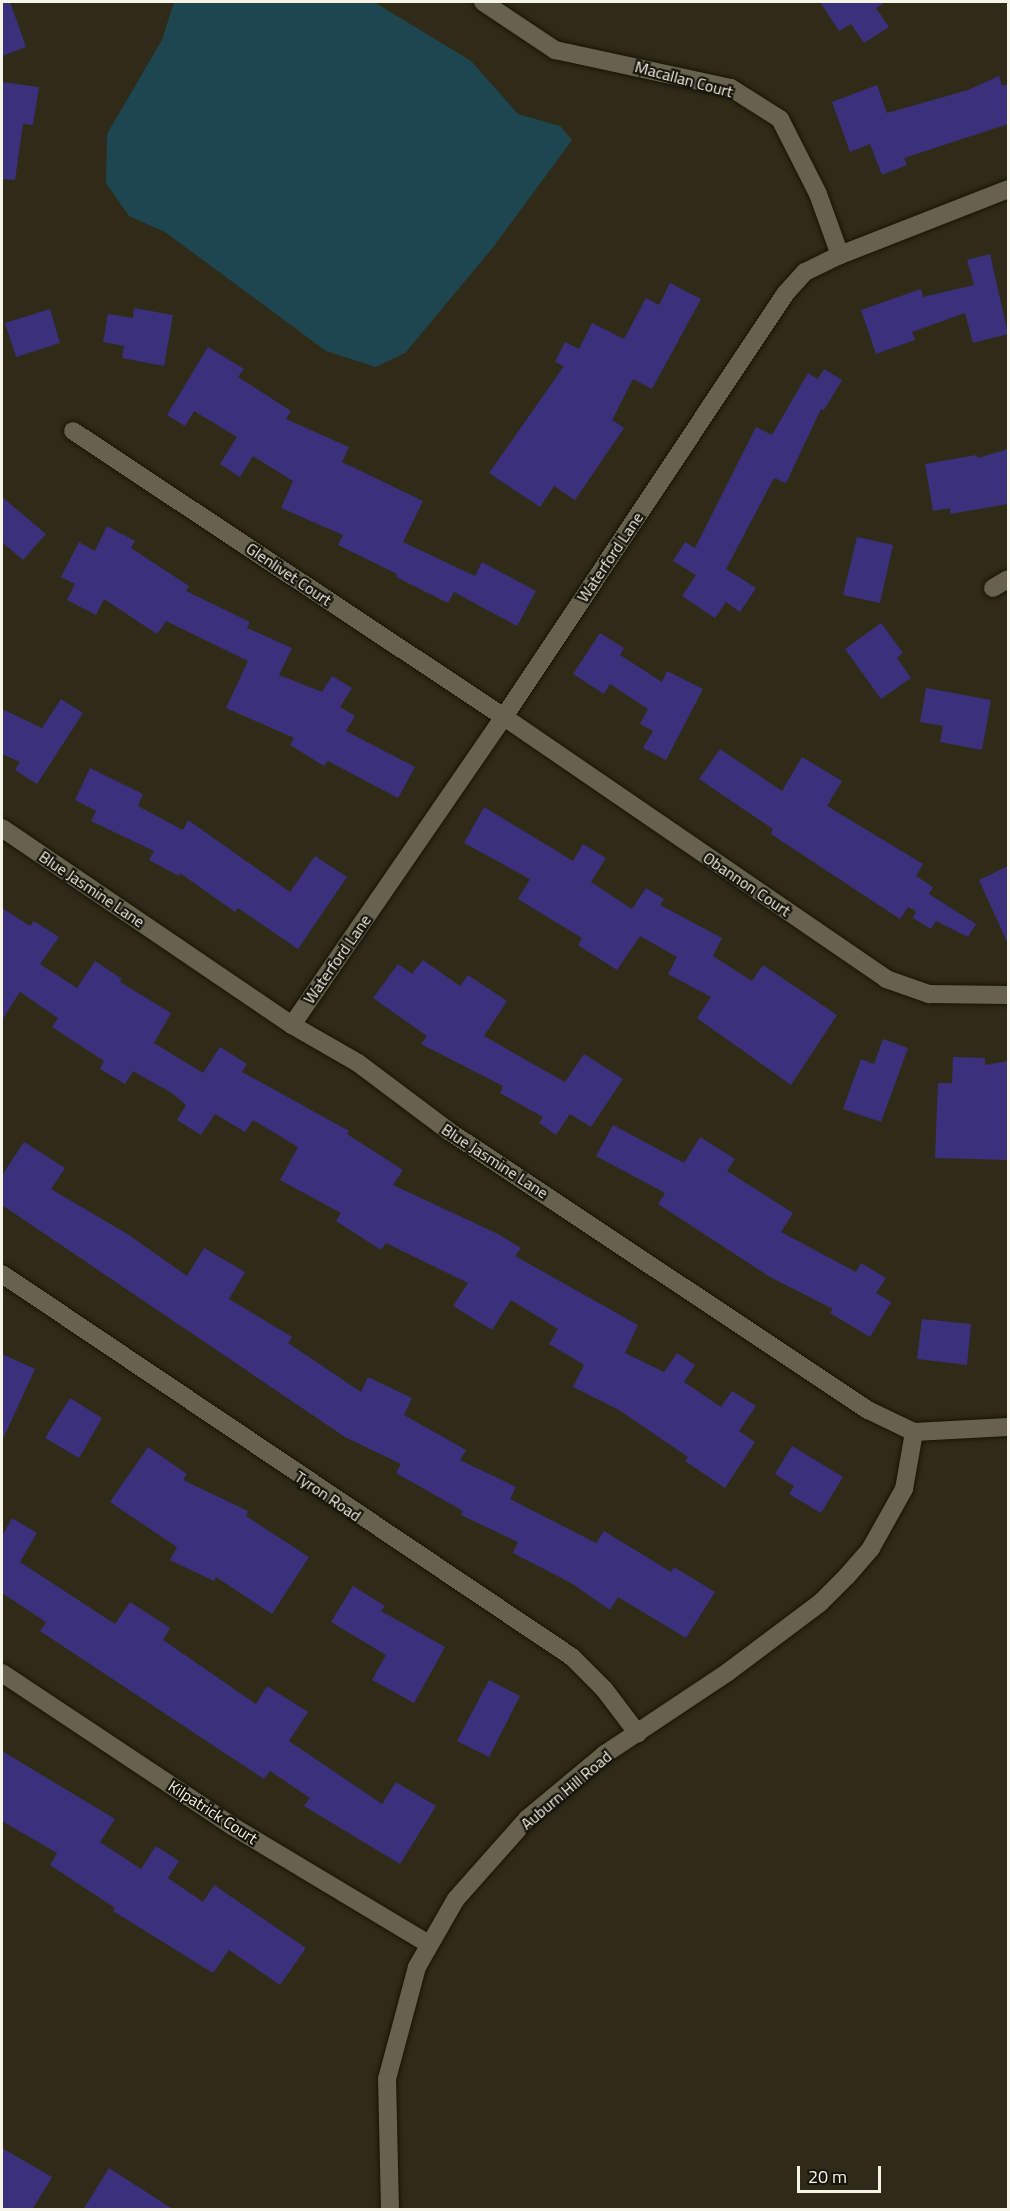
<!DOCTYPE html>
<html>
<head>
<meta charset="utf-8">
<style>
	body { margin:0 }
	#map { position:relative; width:1010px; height:2211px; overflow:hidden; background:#302b18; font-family:"Titillium Web",sans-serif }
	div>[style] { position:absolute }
	.water>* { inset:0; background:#1d4651 }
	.building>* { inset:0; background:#3b307b }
	.roads { filter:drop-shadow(0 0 2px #181403) drop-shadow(0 0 2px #181403) }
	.street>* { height:18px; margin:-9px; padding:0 9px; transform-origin:9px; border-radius:9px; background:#67624d }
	span { translate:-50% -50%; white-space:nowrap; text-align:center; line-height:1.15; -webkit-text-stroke:4.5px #16140b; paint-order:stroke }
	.street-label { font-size:16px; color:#f6f3e7 }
	.frame { position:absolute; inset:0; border:3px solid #f6f3e7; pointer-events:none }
	.scale { position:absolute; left:797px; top:2166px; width:84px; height:27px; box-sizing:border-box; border:3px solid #f6f3e7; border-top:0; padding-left:8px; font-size:18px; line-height:21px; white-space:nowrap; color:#f6f3e7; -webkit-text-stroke:4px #16140b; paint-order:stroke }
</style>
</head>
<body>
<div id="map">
	<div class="water">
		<div style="clip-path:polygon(174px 2px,374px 2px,471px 61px,518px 114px,560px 126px,572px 140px,494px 246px,405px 353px,376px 367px,326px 351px,165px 232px,129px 216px,106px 183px,107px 134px,162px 40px)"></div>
	</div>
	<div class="building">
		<div style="clip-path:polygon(2px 2px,10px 2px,26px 47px,2px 56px)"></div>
		<div style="clip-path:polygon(820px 2px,886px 2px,876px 8px,889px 27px,864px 43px,851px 24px,839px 31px)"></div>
		<div style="clip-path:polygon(999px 76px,1002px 86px,1008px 84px,1008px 124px,904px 158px,907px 165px,882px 175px,870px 144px,850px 152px,832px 102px,877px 85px,887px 113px,968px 90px)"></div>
		<div style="clip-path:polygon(2px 82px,39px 87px,33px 125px,23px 124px,15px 180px,2px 179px)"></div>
		<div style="clip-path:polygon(990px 254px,1008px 334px,973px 343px,965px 313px,912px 332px,915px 340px,876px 354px,861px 310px,921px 289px,923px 297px,974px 285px,967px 260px)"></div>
		<div style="clip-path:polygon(670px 283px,701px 299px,652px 389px,633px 379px,612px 420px,624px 428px,575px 500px,554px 486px,540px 507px,489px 473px,564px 366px,555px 362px,565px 342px,579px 349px,592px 323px,624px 339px,646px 298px,659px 305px)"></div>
		<div style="clip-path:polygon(134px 308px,173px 315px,164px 366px,122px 358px,124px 346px,103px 342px,108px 314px,133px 318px)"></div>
		<div style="clip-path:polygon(50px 309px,60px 343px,16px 357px,5px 323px)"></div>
		<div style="clip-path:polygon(208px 347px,244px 369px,238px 377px,291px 411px,286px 419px,349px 447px,342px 462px,423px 501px,403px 542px,475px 576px,482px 562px,536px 591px,517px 626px,454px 592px,448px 603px,396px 577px,397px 574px,338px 545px,343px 535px,281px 508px,293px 481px,253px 456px,240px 477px,220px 464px,237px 437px,194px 411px,185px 426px,167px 415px)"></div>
		<div style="clip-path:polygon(824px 369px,842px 380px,824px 410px,821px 409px,786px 483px,774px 478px,726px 569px,756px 588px,740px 612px,726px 602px,715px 618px,682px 596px,696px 575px,673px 561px,685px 542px,695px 548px,756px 427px,772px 435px,808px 373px,818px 379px)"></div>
		<div style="clip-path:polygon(1008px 449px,1008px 504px,950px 514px,950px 508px,933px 511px,925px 464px,977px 455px,978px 458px)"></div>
		<div style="clip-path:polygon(2px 497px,46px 534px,23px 560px,2px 542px)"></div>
		<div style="clip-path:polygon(107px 526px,135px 541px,131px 548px,189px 586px,186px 591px,250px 622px,247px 628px,292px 648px,279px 675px,322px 692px,332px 676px,352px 688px,340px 707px,355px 716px,346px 731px,415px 767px,398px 798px,328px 761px,324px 766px,290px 745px,294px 738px,226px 708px,248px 661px,166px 621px,157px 634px,104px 599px,96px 615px,67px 600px,75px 584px,61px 577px,79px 542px,95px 551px)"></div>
		<div style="clip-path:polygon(857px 537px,893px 545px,880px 603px,843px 595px)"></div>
		<div style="clip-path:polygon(881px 623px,903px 653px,897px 658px,911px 678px,881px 699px,845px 649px)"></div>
		<div style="clip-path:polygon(600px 633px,624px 648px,620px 655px,662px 682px,667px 671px,703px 689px,666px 760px,643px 748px,653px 731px,640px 724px,648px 709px,610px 684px,604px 694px,573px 674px)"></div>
		<div style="clip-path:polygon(926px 688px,991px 700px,982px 750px,940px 742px,943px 726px,920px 722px)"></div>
		<div style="clip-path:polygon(61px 699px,83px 713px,37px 784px,15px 770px,20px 762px,2px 754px,2px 709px,42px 728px)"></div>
		<div style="clip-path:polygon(720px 749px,782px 791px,802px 757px,842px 781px,827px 806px,923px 864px,916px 876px,933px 887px,929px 894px,976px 924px,968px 937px,936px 921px,931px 929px,913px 918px,916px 911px,908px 907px,900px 919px,771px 834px,773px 829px,699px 779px)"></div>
		<div style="clip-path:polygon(90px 768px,143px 794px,138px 806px,183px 830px,188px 820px,290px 892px,315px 856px,347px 877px,298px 949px,238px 908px,235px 912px,180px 873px,179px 876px,149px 860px,154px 851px,91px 821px,96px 811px,75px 800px)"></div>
		<div style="clip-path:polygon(484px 807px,573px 861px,583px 844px,606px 858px,591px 882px,632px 909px,646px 888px,664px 899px,660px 905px,722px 938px,713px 956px,752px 981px,763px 965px,837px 1015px,791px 1085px,697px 1018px,711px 997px,668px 974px,677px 957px,640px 936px,617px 970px,578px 945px,582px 938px,518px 899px,530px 879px,464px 843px)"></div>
		<div style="clip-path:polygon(1008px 866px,1008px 944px,979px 880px)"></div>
		<div style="clip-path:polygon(2px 908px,30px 926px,34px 921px,59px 937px,40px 964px,77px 988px,95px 961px,122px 979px,120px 982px,171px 1013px,154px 1043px,203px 1073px,220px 1047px,247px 1064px,242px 1072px,349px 1131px,347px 1134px,403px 1170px,393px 1185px,498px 1234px,521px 1248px,515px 1256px,638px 1325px,625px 1353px,664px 1372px,677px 1353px,695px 1365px,684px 1382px,721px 1407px,732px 1391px,756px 1406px,739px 1431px,755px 1442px,725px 1488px,685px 1461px,688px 1457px,619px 1410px,573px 1387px,584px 1365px,549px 1344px,558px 1329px,511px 1300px,492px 1330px,453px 1306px,468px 1283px,386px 1243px,381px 1250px,336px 1221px,341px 1213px,280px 1180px,298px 1147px,253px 1120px,245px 1132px,215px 1114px,201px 1135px,177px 1120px,186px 1105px,172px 1093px,133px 1071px,125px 1084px,100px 1069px,104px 1061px,52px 1027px,58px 1018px,20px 992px,2px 1020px)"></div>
		<div style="clip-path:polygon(423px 960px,460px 986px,468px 975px,507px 1001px,484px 1036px,565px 1082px,584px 1054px,623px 1079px,591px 1127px,570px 1114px,556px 1135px,539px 1123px,543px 1117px,500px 1093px,503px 1086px,421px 1044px,427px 1036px,373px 998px,398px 964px,412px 974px)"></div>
		<div style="clip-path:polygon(883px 1039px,908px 1048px,881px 1122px,843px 1109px,861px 1059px,874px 1064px)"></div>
		<div style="clip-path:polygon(953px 1057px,985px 1058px,985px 1065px,1008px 1061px,1008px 1160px,935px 1158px,938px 1083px,952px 1083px)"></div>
		<div style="clip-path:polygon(613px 1125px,684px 1163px,700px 1137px,735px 1159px,727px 1171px,793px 1213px,781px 1232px,856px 1272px,861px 1263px,886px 1278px,876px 1293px,891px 1302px,870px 1337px,830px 1313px,833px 1309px,770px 1277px,658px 1204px,665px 1193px,596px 1156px)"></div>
		<div style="clip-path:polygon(24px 1142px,65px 1168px,51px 1189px,129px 1235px,187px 1276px,204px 1248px,245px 1272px,229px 1299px,292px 1337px,288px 1343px,361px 1392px,368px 1377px,412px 1398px,404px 1415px,466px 1450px,460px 1460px,516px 1487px,510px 1499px,596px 1543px,604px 1531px,671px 1572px,674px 1567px,715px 1592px,686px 1638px,618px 1597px,610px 1610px,571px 1583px,513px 1553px,518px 1542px,461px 1515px,463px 1511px,396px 1473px,401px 1464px,345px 1437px,2px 1205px,2px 1175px)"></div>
		<div style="clip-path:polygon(922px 1319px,971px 1324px,967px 1365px,917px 1359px)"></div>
		<div style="clip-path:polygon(2px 1354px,35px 1369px,2px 1441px)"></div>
		<div style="clip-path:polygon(70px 1398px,102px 1418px,79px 1458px,45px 1438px)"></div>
		<div style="clip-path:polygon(792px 1446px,843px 1477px,821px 1513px,789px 1494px,794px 1486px,775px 1474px)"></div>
		<div style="clip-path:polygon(148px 1447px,187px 1474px,183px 1480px,248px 1511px,246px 1516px,309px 1557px,272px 1614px,216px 1577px,214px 1581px,170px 1560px,177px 1547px,110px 1502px)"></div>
		<div style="clip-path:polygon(12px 1518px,37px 1533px,20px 1562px,115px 1624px,130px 1602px,170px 1628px,163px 1640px,256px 1704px,267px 1686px,308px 1712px,289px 1741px,382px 1804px,396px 1782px,436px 1806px,400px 1864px,304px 1806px,310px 1798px,270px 1771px,264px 1779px,40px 1631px,46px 1622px,2px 1593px,2px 1536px)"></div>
		<div style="clip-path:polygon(353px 1586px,385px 1606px,381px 1611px,445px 1647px,414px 1703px,372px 1680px,386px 1655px,331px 1622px)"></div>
		<div style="clip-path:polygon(489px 1680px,520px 1696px,489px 1757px,457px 1741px)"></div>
		<div style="clip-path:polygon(2px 1751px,115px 1819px,100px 1842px,141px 1869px,156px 1846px,179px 1861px,168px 1878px,203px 1902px,214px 1885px,306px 1948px,280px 1985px,229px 1950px,213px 1973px,113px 1911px,115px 1908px,50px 1865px,57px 1853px,2px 1821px)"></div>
		<div style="clip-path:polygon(2px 2148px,52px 2177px,32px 2210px,2px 2210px)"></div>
		<div style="clip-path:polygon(109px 2168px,174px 2210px,83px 2210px)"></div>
	</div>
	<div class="roads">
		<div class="street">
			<div style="left:483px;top:2px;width:87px;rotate:33.7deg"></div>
			<div style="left:555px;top:50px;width:180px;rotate:12.2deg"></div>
			<div style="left:731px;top:88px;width:58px;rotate:32.3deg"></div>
			<div style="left:780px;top:119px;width:84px;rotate:63.1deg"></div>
			<div style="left:818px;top:194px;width:65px;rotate:70.2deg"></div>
			<div style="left:73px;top:431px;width:517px;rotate:33.57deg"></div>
			<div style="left:504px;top:717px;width:463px;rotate:34.4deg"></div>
			<div style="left:886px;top:979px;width:46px;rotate:19.2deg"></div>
			<div style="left:929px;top:994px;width:79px;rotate:0.7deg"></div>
			<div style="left:993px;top:588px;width:17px;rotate:-31deg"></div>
			<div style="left:2px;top:828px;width:351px;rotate:34.2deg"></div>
			<div style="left:292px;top:1025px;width:76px;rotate:29.9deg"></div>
			<div style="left:358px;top:1063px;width:115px;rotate:36.9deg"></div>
			<div style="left:450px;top:1132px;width:502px;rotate:33.63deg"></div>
			<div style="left:868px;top:1410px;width:51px;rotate:25.6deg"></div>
			<div style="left:914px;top:1432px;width:94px;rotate:-3deg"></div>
			<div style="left:292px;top:1025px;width:374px;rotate:-55.5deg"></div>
			<div style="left:504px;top:717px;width:508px;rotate:-56.4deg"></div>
			<div style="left:785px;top:294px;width:30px;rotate:-48deg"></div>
			<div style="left:805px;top:272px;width:39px;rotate:-26deg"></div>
			<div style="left:840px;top:255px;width:180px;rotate:-21.4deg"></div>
			<div style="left:2px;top:1274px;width:687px;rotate:33.9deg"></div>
			<div style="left:572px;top:1657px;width:45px;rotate:45deg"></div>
			<div style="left:604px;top:1689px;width:56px;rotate:52.9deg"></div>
			<div style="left:2px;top:1673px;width:276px;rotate:33.6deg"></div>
			<div style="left:232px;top:1826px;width:229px;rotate:31deg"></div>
			<div style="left:390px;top:2210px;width:131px;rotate:-91.3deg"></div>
			<div style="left:387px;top:2079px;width:116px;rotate:-75deg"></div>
			<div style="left:417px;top:1967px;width:78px;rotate:-60.2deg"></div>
			<div style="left:456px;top:1899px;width:107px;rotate:-48.4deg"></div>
			<div style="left:527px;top:1819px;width:102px;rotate:-39.8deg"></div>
			<div style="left:605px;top:1754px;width:148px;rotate:-33.7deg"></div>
			<div style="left:728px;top:1672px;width:115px;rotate:-36.9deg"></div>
			<div style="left:820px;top:1603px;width:38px;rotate:-45deg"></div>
			<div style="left:847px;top:1576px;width:37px;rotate:-49deg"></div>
			<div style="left:871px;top:1548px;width:68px;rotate:-60.8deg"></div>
			<div style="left:904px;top:1489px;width:58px;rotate:-80deg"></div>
		</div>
	</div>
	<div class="street-label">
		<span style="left:684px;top:79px;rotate:15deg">Macallan Court</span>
		<span style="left:610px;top:557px;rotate:-56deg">Waterford Lane</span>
		<span style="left:289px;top:574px;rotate:34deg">Glenlivet Court</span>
		<span style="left:747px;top:884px;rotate:34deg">Obannon Court</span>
		<span style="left:92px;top:889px;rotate:34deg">Blue Jasmine Lane</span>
		<span style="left:337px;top:959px;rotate:-55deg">Waterford Lane</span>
		<span style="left:495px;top:1161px;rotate:33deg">Blue Jasmine Lane</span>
		<span style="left:328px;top:1496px;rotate:34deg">Tyron Road</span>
		<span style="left:566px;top:1790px;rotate:-40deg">Auburn Hill Road</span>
		<span style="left:213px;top:1812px;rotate:33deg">Kilpatrick Court</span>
	</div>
	<div class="frame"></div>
	<div class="scale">20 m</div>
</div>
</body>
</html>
